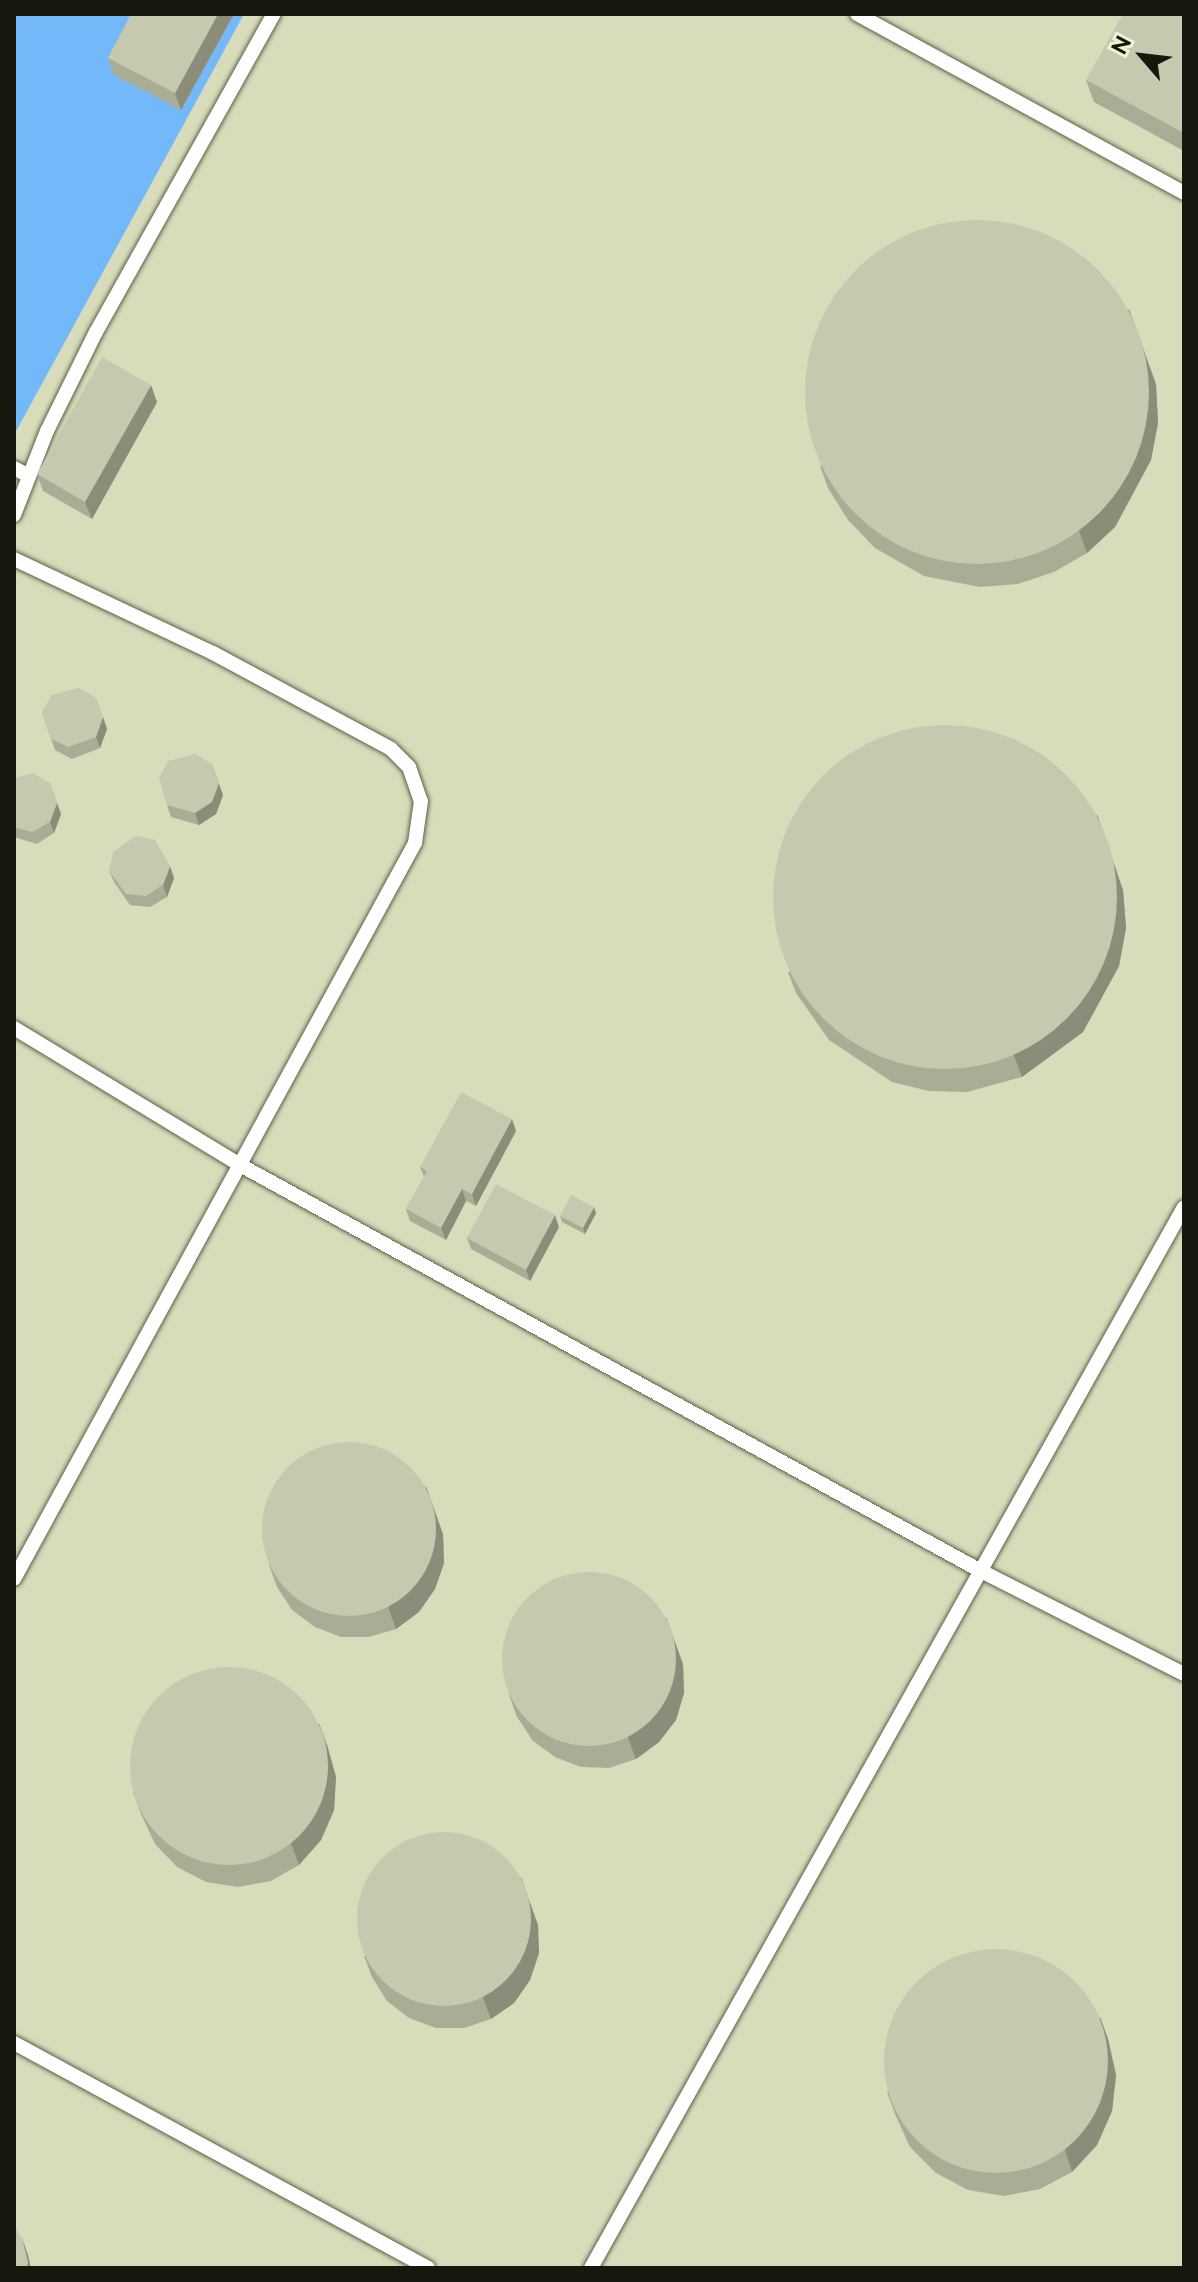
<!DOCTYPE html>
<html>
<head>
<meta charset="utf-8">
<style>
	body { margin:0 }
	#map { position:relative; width:1198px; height:2282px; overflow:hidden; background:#e1e4ca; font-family:Raleway,sans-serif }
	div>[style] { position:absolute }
	.built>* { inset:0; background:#d8dcba }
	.water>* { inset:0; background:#73b8f9 }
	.roads { filter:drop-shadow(0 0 2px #5e6049) drop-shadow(0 0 2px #5e6049) }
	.service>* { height:14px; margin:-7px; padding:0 7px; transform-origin:7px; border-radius:7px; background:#fff }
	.wall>* { inset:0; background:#aaad96 }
	.shaded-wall>* { inset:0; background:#8b8d7a }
	.building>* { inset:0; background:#c6c9af }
	.round { border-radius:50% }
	span { translate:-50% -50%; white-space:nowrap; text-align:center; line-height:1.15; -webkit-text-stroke:6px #eff1d7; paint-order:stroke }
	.frame { position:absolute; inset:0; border:16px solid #16170d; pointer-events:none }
	.north { position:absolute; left:1102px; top:16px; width:80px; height:80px; -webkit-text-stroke:6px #eff1d7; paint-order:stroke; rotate:298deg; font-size:22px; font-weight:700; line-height:32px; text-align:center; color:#16170d }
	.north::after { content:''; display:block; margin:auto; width:28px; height:36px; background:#16170d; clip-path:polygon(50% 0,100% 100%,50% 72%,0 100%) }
</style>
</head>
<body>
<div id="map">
	<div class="built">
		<div style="clip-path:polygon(14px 14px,1184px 14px,1184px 2268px,14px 2268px)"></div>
	</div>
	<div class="water">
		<div style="clip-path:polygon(14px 14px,146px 14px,181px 110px,234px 14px,244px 14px,14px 435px)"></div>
	</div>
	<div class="roads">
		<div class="service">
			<div style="left:857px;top:14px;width:373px;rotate:28.7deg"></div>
			<div style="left:14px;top:468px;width:17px;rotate:28deg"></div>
			<div style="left:14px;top:515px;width:90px;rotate:-68.6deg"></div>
			<div style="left:47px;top:431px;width:110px;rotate:-63.7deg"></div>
			<div style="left:96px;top:332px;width:364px;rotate:-60.8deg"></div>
			<div style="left:14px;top:559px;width:220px;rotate:25.3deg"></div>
			<div style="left:213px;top:653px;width:202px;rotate:28.3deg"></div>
			<div style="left:391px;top:749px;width:25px;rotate:45deg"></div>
			<div style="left:409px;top:767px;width:36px;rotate:71deg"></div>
			<div style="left:421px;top:801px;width:42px;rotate:98.1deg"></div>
			<div style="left:415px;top:843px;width:838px;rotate:118.58deg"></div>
			<div style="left:14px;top:1028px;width:264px;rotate:31.2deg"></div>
			<div style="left:240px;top:1165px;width:845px;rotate:28.72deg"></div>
			<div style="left:981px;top:1571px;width:228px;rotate:26.9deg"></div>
			<div style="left:14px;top:2043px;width:471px;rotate:28.5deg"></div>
			<div style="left:591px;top:2268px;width:1215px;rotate:-60.8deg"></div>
		</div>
	</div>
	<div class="wall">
		<div style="clip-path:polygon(131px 14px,234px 14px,181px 110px,114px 75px,108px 58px)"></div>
		<div style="clip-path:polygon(1184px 14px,1184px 151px,1094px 102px,1086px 80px)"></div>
		<div style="clip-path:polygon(1156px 384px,1158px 423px,1151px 460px,1115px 527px,1087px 553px,1054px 572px,1018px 584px,980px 587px,924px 576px,875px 548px,848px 520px,828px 488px,820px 466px)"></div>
		<div style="clip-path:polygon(157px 402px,92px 519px,43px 491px,37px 474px)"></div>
		<div style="clip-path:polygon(96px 698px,107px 729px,100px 748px,72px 759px,55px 750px,42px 712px)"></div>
		<div style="clip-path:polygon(14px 778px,50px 783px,61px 814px,54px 833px,37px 844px,14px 837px)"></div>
		<div style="clip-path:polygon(223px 795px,216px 814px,199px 825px,171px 817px,167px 805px)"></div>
		<div style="clip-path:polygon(109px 871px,174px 878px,167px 897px,150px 907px,130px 905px,114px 882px)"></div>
		<div style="clip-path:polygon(1123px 890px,1126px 928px,1119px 966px,1083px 1032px,1022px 1077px,967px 1092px,929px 1091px,892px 1082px,829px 1040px,796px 993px,788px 972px)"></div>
		<div style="clip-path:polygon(516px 1131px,476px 1206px,466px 1201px,446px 1240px,410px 1221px,406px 1209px,424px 1177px,420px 1167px)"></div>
		<div style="clip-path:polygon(596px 1213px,585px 1234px,562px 1222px,560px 1216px)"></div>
		<div style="clip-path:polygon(559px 1227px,530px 1281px,471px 1249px,467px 1238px)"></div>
		<div style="clip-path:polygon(443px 1534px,444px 1563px,435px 1589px,419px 1612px,396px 1629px,369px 1637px,341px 1637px,315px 1627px,292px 1610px,277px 1587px,269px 1565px)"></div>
		<div style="clip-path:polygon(683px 1664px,684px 1693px,676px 1720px,659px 1742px,636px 1759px,609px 1768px,581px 1767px,555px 1757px,533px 1741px,517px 1717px,509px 1695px)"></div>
		<div style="clip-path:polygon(327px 1745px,336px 1777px,334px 1810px,321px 1840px,299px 1865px,271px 1881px,238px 1887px,206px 1882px,177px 1867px,155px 1844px,141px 1814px,133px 1792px)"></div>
		<div style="clip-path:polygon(538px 1925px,539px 1953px,530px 1980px,514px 2003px,491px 2019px,464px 2028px,436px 2028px,409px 2018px,387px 2001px,372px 1977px,364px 1956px)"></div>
		<div style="clip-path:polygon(1100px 2017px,1108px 2039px,1116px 2075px,1112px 2111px,1097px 2145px,1072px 2172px,1040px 2189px,1004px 2196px,968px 2190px,936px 2173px,910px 2147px,895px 2114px,887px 2092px)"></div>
	</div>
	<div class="shaded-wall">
		<div style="clip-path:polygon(218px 14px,234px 14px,181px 110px,175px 93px)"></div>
		<div style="clip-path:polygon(1129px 309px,1156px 384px,1158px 423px,1151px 460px,1115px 527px,1087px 553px,1079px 531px)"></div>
		<div style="clip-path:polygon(151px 385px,157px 402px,92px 519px,85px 502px)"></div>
		<div style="clip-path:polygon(103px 717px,107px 729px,100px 748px,96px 737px)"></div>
		<div style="clip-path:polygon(212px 764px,223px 795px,216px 814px,199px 825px,195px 813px)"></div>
		<div style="clip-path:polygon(57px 803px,61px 814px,54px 833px,50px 822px)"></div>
		<div style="clip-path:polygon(1097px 814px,1123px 890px,1126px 928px,1119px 966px,1083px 1032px,1022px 1077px,1014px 1056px)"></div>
		<div style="clip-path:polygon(170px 866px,174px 878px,167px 897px,163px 885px)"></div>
		<div style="clip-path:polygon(512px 1119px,516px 1131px,476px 1206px,472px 1194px)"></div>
		<div style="clip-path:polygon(462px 1189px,466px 1201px,446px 1240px,441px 1228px)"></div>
		<div style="clip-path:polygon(594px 1207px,596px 1213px,585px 1234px,583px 1228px)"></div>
		<div style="clip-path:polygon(555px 1215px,559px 1227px,530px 1281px,526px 1270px)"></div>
		<div style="clip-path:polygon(426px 1486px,443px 1534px,444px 1563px,435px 1589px,419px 1612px,396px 1629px,388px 1607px)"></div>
		<div style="clip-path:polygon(666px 1617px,683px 1664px,684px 1693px,676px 1720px,659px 1742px,636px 1759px,628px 1738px)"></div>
		<div style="clip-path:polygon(319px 1723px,327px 1745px,336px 1777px,334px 1810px,321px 1840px,299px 1865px,291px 1843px)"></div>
		<div style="clip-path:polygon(521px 1877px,538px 1925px,539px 1953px,530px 1980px,514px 2003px,491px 2019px,483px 1998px)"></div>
		<div style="clip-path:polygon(1100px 2017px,1108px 2039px,1116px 2075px,1112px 2111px,1097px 2145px,1072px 2172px,1065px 2150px)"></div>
		<div style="clip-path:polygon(22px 2238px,28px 2255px,31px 2268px,27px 2268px)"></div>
	</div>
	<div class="building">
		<div style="clip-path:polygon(131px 14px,218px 14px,175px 93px,108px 58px)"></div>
		<div style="clip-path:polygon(1123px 14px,1184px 14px,1184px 133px,1086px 80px)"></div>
		<div class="round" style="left:805px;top:220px;width:344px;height:344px"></div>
		<div style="clip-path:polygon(102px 357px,151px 385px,85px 502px,37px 474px)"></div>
		<div style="clip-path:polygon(79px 688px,96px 698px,103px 717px,96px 737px,68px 747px,51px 739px,42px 712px,52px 695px)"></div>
		<div class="round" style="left:773px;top:725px;width:344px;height:344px"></div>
		<div style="clip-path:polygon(195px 754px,212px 764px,219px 783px,212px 802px,195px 813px,167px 805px,159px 778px,168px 761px)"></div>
		<div style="clip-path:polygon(33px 773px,50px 783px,57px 803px,50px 822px,32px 832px,14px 827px,14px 778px)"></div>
		<div style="clip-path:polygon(136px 836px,155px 840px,170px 866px,163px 885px,146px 896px,126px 894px,109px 871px,113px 852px)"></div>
		<div style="clip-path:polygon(461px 1092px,512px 1119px,472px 1194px,462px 1189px,441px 1228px,406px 1209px,427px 1171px,420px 1167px)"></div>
		<div style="clip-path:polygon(496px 1184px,555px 1215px,526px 1270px,467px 1238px)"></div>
		<div style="clip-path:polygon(571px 1195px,594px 1207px,583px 1228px,560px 1216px)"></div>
		<div class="round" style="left:262px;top:1442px;width:174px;height:174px"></div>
		<div class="round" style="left:502px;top:1572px;width:174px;height:174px"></div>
		<div class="round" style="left:130px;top:1667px;width:198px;height:198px"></div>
		<div class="round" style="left:357px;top:1832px;width:174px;height:174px"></div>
		<div class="round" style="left:884px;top:1949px;width:224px;height:224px"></div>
		<div style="clip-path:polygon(14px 2226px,22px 2238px,28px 2262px,27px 2268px,14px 2268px)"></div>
	</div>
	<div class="frame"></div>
	<div class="north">N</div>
</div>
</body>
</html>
